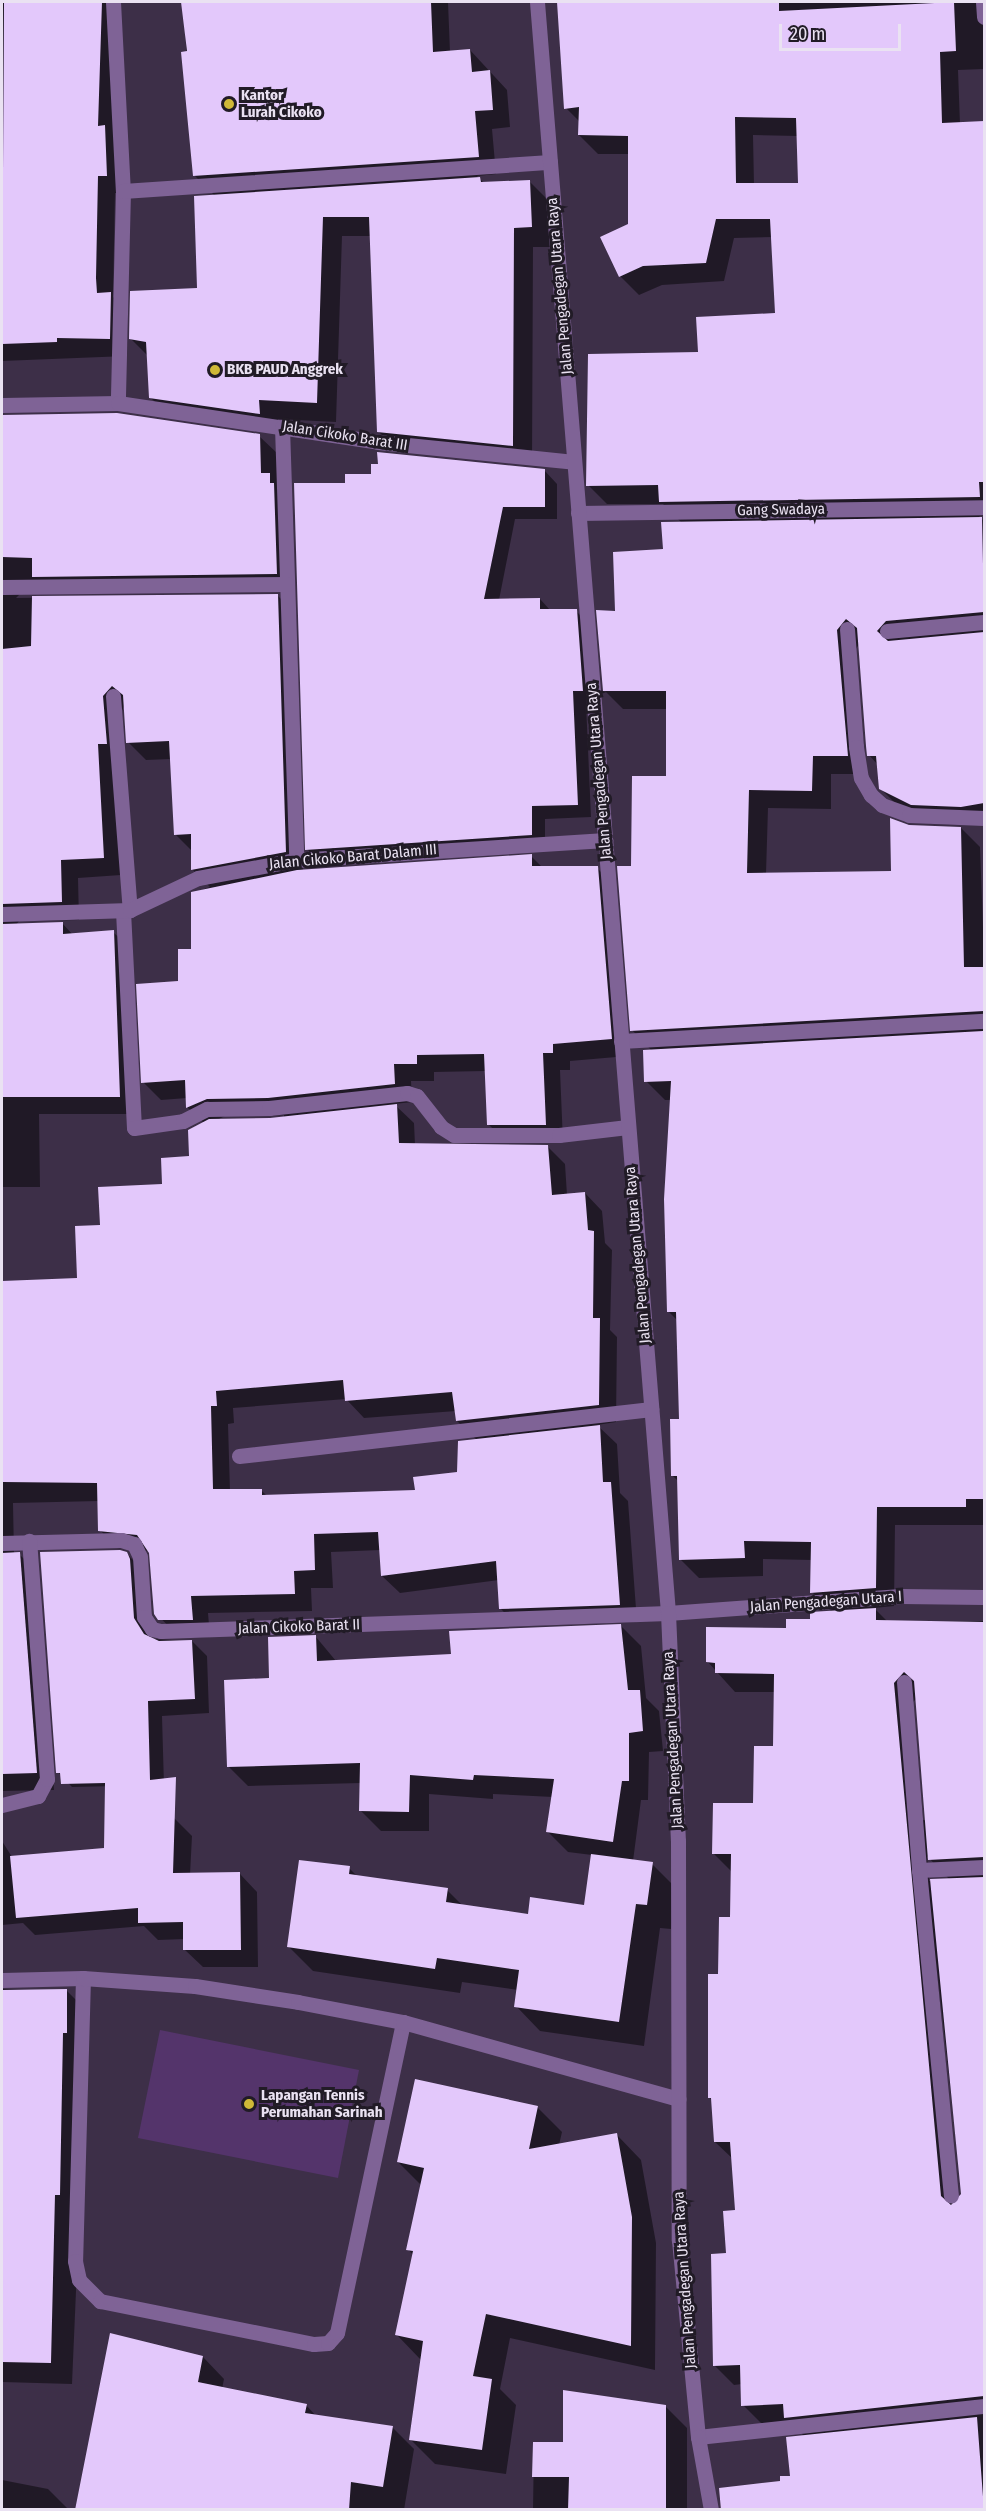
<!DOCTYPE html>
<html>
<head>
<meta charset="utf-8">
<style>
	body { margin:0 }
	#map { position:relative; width:986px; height:2511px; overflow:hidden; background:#3d2f48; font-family:"Fira Sans Condensed",sans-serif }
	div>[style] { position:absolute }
	.green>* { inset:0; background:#54346b }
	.shadow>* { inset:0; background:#0007 }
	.building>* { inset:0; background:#e3c8fb }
	.minor>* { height:15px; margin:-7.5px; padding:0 7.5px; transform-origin:7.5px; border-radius:7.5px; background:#7f6396 }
	.tertiary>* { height:15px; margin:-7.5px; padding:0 7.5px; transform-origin:7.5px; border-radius:7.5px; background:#7f6396 }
	.dots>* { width:16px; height:16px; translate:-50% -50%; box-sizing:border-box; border:3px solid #211b26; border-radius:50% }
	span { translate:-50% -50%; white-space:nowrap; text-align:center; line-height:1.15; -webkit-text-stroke:6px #211b26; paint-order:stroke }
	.poi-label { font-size:15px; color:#eae2f2; font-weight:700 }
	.left { translate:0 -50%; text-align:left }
	.street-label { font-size:15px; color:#eae2f2 }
	.frame { position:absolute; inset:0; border:3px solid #eae2f2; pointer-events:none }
	.scale { position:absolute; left:779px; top:24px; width:122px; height:27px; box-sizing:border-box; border:3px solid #eae2f2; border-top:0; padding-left:8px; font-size:18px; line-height:21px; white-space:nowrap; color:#eae2f2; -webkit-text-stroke:4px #211b26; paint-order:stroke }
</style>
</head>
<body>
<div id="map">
	<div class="green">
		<div style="clip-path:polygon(160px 2030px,359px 2070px,338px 2178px,138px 2138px)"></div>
	</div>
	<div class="shadow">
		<div style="clip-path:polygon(2px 2px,117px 2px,124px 193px,115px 193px,113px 297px,128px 311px,127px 356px,2px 361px)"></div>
		<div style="clip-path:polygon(183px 2px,448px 2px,450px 52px,470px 50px,507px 90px,510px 127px,492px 129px,496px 174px,477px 176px,485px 184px,529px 181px,549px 201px,551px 247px,533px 247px,532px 465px,398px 451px,378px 431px,372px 236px,342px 236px,336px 422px,278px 419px,279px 433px,170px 417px,150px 397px,148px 356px,131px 339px,199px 289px,215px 196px,195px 176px)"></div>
		<div style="clip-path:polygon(evenodd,558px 2px,984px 2px,984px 69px,958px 70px,960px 124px,984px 122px,984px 516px,979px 516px,984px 521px,984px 825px,931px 824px,900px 808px,881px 789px,878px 765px,869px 755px,859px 644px,856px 649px,866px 774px,831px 774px,831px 809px,768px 808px,766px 874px,892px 873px,908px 826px,961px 828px,980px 847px,984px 955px,984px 1525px,895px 1525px,894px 1606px,874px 1608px,888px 1622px,984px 1621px,984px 2510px,737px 2510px,792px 2477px,805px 2437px,791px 2423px,762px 2424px,743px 2405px,742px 2384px,734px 2385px,715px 2366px,737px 2212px,733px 2159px,715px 2142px,713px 2101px,709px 2097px,720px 1975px,731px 1918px,732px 1872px,714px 1854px,755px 1805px,774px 1748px,775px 1692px,735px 1692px,707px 1661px,832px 1612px,812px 1592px,812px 1560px,763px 1559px,763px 1576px,699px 1578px,680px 1559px,678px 1481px,672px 1475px,681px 1421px,678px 1321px,668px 1311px,671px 1100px,665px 1100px,646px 1081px,652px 1051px,632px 1030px,632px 868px,668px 777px,668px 709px,623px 709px,604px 690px,617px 612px,682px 523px,663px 504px,607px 504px,588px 485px,700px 354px,777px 314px,773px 237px,734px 238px,724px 281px,662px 285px,639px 295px,620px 276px,629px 225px,629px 154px,598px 154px,579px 135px,580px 122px,566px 108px,558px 2px,753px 135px,798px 136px,800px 185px,754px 185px,753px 135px,558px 2px,917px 1698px,926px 1820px,923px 1820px,913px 1702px,917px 1698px,558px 2px,927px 1856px,950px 1880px,929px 1881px,927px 1856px,558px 2px,936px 1959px,962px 2194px,958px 2200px,936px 1959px)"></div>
		<div style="clip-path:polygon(evenodd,117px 414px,259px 436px,277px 453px,294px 591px,20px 594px,16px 598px,277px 595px,295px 613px,303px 871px,531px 856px,543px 868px,597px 868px,615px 886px,628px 1056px,570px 1061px,570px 1070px,560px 1070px,563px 1142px,507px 1142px,489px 1125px,486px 1071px,434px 1072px,434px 1081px,411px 1081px,412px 1102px,394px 1104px,414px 1123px,415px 1145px,547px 1146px,565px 1164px,567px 1195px,585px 1193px,602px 1211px,605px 1243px,612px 1250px,610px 1330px,617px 1337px,616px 1422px,597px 1425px,617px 1444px,620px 1493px,628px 1501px,637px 1622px,518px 1626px,501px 1609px,499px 1580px,400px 1593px,382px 1576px,380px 1550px,331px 1552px,333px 1588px,311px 1588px,312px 1611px,208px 1613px,210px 1637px,181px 1638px,155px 1613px,149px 1551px,117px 1548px,100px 1530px,99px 1501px,13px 1503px,14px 1554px,19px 1554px,37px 1572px,54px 1790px,2px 1791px,2px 1299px,58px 1297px,78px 1280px,101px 1227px,163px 1185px,191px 1158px,204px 1123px,188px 1108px,187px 1098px,161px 1100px,143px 1082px,193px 950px,193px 893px,210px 887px,193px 870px,193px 852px,175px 834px,171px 759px,146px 760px,128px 742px,124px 706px,120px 715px,121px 875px,78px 878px,79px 920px,19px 921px,16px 925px,62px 923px,73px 935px,113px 932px,131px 949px,137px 1114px,39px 1114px,40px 1187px,2px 1187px,2px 416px,117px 414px,284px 1115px,284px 1118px,217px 1120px,225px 1116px,284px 1115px,117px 414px,346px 1399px,364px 1418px,456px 1411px,457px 1421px,477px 1440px,458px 1473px,417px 1491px,267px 1496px,261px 1490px,230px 1491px,228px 1424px,234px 1423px,233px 1408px,346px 1399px)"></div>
		<div style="clip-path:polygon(544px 470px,557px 484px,557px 519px,515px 519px,499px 600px,540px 599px,550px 610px,576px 611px,589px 624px,596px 703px,586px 703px,591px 817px,545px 819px,545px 848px,320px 862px,307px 849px,346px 485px)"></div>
		<div style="clip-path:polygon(126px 1553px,141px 1568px,151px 1639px,192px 1641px,207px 1656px,209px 1713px,162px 1716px,164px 1785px,72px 1787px,58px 1772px)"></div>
		<div style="clip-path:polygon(621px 1626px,641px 1646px,646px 1698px,659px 1711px,663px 1751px,649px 1752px,648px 1800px,641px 1800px,633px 1861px,652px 1864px,677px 1889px,671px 1929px,660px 1928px,644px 2046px,540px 2031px,516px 2006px,518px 1990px,462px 1982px,460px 1993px,313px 1971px,288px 1946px,349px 1868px,358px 1877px,447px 1890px,463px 1906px,529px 1916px,585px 1907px,592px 1855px,568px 1852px,548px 1832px,553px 1797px,493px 1794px,493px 1799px,429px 1794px,429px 1831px,381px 1831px,361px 1811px,361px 1783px,248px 1786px,228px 1766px,270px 1680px,316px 1637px,336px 1661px,453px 1655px)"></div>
		<div style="clip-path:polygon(174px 1818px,192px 1836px,190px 1875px,240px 1874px,257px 1892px,258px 1967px,203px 1967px,185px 1950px,185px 1939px,158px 1940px,144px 1926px,35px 1935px,23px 1923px,2px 1925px,2px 1841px,12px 1857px,105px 1849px)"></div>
		<div style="clip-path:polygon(2px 1989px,67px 1991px,88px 2012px,72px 2384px,2px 2382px)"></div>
		<div style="clip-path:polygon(537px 2107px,562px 2132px,559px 2145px,617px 2135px,641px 2160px,656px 2243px,655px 2370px,510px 2338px,500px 2389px,516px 2405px,506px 2474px,435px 2464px,410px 2439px,421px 2360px,396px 2334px,413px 2255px,408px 2249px,421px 2185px,398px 2162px)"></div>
		<div style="clip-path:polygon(203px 2357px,224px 2379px,222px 2389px,306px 2405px,317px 2417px,392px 2427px,414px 2449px,404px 2510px,77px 2510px)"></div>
		<div style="clip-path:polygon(665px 2406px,687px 2428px,687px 2510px,533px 2510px,534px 2443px,564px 2443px)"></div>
		<div style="clip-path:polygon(2px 2480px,48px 2489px,69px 2510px,2px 2510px)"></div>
	</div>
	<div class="building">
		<div style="clip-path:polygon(4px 2px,102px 2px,98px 126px,105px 125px,107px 176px,98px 176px,96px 278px,97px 293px,111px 292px,110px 339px,57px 338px,57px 342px,2px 344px)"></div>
		<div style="clip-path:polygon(181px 2px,431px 2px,433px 52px,470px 49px,472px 72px,490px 70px,493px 110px,475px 111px,479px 157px,193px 176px,181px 52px,187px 51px)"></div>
		<div style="clip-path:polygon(evenodd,557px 2px,779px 2px,779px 11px,954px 2px,956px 51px,940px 52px,942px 123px,984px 121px,984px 482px,979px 482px,980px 497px,659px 502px,658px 485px,586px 486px,588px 354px,698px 352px,696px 317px,775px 313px,770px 219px,716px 219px,706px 263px,643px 266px,619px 277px,600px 237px,628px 224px,628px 136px,578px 135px,579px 107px,564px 109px,557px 2px,735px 117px,796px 118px,798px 183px,736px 183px,735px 117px)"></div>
		<div style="clip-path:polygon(480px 177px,481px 182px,530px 180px,532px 227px,514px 228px,513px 446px,377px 432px,369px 217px,323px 217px,317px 403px,259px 400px,260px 414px,149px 398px,146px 342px,129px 339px,130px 291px,197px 288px,194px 196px)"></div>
		<div style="clip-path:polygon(117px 413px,260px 434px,261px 473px,270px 473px,270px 483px,274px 483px,277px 574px,32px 577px,32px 558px,2px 557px,2px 415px)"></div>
		<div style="clip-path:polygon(377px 452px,545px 469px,545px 507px,503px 507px,484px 599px,540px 598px,540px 609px,577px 609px,583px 691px,573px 691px,578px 805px,532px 806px,532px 835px,305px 850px,294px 483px,345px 483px,345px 474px,371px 474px,371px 464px,378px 464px)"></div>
		<div style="clip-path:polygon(982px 517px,984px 612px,886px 621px,877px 631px,888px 641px,984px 632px,984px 803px,961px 807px,911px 805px,879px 789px,876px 756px,867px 756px,866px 746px,857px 628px,846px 619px,837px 630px,848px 756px,813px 756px,812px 791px,749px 790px,747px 873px,891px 871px,890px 818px,909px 825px,961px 827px,964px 967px,984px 967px,984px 1011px,630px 1031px,617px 866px,631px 866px,632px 776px,666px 776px,666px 691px,603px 691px,596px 610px,615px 611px,613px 552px,663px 549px,661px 522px)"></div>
		<div style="clip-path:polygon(278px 594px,286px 852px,191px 870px,191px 834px,174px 835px,169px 741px,126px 743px,123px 695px,112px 686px,103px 696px,107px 744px,98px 744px,104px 858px,61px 860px,62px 902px,2px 904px,2px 649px,31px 646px,32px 596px)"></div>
		<div style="clip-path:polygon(532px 854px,532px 866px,598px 866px,612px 1039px,553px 1044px,553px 1053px,543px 1053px,546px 1125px,487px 1125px,484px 1054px,417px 1055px,417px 1064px,394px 1064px,395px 1084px,268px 1098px,207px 1099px,186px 1108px,185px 1080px,141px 1083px,136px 984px,178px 981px,178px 949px,191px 949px,191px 892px,297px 870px)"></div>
		<div style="clip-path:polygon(63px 922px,63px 934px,114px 930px,120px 1097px,2px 1097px,2px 924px)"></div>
		<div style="clip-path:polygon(983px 1031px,984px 1499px,966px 1499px,966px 1507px,877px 1507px,876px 1588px,810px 1593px,811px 1542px,744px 1541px,745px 1558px,679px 1560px,677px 1476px,671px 1476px,670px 1419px,679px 1419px,676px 1312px,667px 1312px,664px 1199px,671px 1081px,644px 1082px,643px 1050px)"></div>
		<div style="clip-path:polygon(397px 1104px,399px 1143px,548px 1145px,552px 1195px,585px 1192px,588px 1230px,594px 1231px,593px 1318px,600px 1318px,599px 1405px,456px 1421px,452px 1392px,345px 1401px,343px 1380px,216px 1391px,217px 1406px,211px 1406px,213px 1489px,262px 1489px,262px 1495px,415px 1490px,413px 1477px,457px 1472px,458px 1441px,600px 1425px,603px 1482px,611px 1482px,620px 1605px,499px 1609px,496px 1561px,381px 1576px,378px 1532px,314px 1534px,315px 1570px,294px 1571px,295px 1594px,191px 1596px,193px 1620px,158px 1620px,154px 1614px,149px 1553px,137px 1535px,98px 1531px,97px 1483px,3px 1482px,2px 1281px,77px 1278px,75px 1226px,100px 1225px,98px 1187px,162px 1184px,161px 1158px,189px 1156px,188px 1130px,209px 1119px,270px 1118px)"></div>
		<div style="clip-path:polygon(120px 1550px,127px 1552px,130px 1559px,134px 1618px,144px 1634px,159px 1641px,192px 1640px,195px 1699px,148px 1701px,150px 1780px,176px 1777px,173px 1873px,240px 1872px,241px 1950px,183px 1950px,183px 1922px,138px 1923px,138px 1908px,16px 1918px,10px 1856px,104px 1848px,105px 1783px,61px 1784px,60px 1773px,56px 1773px,40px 1552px)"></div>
		<div style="clip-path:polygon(20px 1552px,37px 1773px,2px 1774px,2px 1553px)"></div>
		<div style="clip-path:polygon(876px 1608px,876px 1620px,984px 1622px,984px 1857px,928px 1860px,914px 1681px,904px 1672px,894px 1683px,941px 2196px,951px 2205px,961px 2194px,930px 1879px,984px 1877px,984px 2396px,784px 2418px,783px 2404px,741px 2406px,740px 2365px,713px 2366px,711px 2254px,726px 2253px,723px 2211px,735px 2210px,730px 2142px,714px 2142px,711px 2098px,708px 2098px,708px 1974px,718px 1974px,719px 1917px,730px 1917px,731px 1854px,712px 1854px,713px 1803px,753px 1803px,754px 1746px,773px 1746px,774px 1674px,715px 1673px,715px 1663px,706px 1662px,706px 1627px,786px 1628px,786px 1619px,810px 1619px,810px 1612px)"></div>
		<div style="clip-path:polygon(621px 1624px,628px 1690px,640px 1690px,643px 1731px,629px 1733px,629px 1781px,622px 1781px,613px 1842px,546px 1832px,554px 1779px,474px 1775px,473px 1780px,410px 1775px,409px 1812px,359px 1811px,360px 1763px,227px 1767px,224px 1680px,269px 1678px,268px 1637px,316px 1635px,317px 1661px,451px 1654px,449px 1631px)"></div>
		<div style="clip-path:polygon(591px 1854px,653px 1862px,647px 1905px,636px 1904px,619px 2022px,514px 2007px,519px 1970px,437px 1958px,435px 1969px,287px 1947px,299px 1860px,350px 1866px,349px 1874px,448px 1888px,446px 1902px,528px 1914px,530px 1897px,584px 1905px)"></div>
		<div style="clip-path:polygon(67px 1989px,67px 2033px,63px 2033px,60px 2195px,55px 2195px,51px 2363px,2px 2362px,2px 1990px)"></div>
		<div style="clip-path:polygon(415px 2079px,538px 2106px,529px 2149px,617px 2133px,632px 2217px,631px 2346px,486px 2314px,473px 2376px,492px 2379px,482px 2450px,409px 2440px,423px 2341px,395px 2335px,413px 2251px,406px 2250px,424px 2168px,397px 2162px)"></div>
		<div style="clip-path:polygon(110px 2333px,203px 2356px,198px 2382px,307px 2404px,305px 2413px,393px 2426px,383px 2487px,351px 2482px,349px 2510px,75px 2510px)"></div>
		<div style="clip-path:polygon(563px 2390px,666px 2405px,666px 2510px,568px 2510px,569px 2477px,532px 2477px,533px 2442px,563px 2442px)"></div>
		<div style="clip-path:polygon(977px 2417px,984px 2510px,721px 2510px,719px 2488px,780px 2481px,780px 2476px,790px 2476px,786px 2437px)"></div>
	</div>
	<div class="minor">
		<div style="left:113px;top:2px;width:189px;rotate:87deg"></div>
		<div style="left:123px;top:191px;width:212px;rotate:91.4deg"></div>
		<div style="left:983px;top:2px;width:15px;rotate:86deg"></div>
		<div style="left:123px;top:191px;width:428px;rotate:-3.9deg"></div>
		<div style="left:2px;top:405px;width:116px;rotate:-1deg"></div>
		<div style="left:118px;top:403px;width:263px;rotate:8.5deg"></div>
		<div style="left:378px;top:442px;width:197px;rotate:5.8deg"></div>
		<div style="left:282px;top:427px;width:433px;rotate:88.1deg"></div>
		<div style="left:578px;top:513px;width:406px;rotate:-0.8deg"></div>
		<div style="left:2px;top:587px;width:285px;rotate:-0.6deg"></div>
		<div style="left:847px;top:629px;width:118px;rotate:85.6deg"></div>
		<div style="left:856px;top:747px;width:31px;rotate:81deg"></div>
		<div style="left:861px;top:778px;width:20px;rotate:60deg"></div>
		<div style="left:871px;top:795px;width:15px;rotate:42deg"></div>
		<div style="left:882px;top:805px;width:29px;rotate:20deg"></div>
		<div style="left:909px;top:815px;width:75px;rotate:2.3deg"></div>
		<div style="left:887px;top:631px;width:97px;rotate:-5.3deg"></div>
		<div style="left:113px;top:696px;width:215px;rotate:85.5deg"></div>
		<div style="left:123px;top:911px;width:217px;rotate:87.1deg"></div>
		<div style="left:134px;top:1128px;width:49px;rotate:-8.1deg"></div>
		<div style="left:183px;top:1121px;width:27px;rotate:-27deg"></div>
		<div style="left:207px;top:1109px;width:62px;rotate:-0.9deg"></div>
		<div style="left:269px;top:1108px;width:139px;rotate:-6.2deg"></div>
		<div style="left:407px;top:1093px;width:10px;rotate:17deg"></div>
		<div style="left:417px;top:1096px;width:39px;rotate:52deg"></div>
		<div style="left:441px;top:1127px;width:15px;rotate:32deg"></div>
		<div style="left:454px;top:1135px;width:105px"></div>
		<div style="left:559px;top:1135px;width:69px;rotate:-6.6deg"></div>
		<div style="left:2px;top:914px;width:128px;rotate:-1.8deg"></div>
		<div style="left:130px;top:910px;width:75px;rotate:-25.2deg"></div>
		<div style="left:198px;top:878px;width:100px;rotate:-10.4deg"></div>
		<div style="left:296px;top:860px;width:310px;rotate:-3.7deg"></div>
		<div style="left:621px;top:1041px;width:364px;rotate:-3.2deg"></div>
		<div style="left:239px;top:1456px;width:415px;rotate:-6.5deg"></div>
		<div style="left:2px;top:1543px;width:119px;rotate:-1.4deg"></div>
		<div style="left:121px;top:1540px;width:14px;rotate:17deg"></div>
		<div style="left:134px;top:1544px;width:14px;rotate:65deg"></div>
		<div style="left:140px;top:1557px;width:60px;rotate:86.2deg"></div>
		<div style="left:144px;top:1617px;width:14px;rotate:56deg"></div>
		<div style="left:152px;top:1629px;width:9px;rotate:13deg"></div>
		<div style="left:161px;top:1631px;width:507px;rotate:-2.03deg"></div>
		<div style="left:668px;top:1613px;width:233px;rotate:-4.2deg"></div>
		<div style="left:900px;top:1596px;width:84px;rotate:0.7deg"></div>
		<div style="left:904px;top:1682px;width:189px;rotate:85.4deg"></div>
		<div style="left:919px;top:1870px;width:65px;rotate:-2.6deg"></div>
		<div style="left:2px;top:1805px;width:37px;rotate:-14deg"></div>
		<div style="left:38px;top:1796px;width:19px;rotate:-62deg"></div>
		<div style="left:47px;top:1779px;width:239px;rotate:-94.3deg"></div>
		<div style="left:919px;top:1870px;width:327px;rotate:84.4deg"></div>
		<div style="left:83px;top:1978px;width:283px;rotate:91.6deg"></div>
		<div style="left:75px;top:2261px;width:19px;rotate:78deg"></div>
		<div style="left:79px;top:2280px;width:30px;rotate:45deg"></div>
		<div style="left:100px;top:2301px;width:218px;rotate:11.4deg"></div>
		<div style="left:314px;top:2344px;width:14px;rotate:-4deg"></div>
		<div style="left:328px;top:2343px;width:13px;rotate:-48deg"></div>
		<div style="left:337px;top:2333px;width:318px;rotate:-78deg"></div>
		<div style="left:2px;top:1980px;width:81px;rotate:-1.4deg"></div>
		<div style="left:83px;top:1978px;width:112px;rotate:4.1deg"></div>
		<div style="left:195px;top:1986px;width:104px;rotate:8.8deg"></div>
		<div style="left:298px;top:2002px;width:107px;rotate:10.8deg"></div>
		<div style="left:403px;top:2022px;width:286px;rotate:15.6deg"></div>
		<div style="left:698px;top:2437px;width:288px;rotate:-6.2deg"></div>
	</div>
	<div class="tertiary">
		<div style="left:537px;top:2px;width:1616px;rotate:85.35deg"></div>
		<div style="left:668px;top:1613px;width:228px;rotate:87.5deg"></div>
		<div style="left:678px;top:1841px;width:399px;rotate:89.9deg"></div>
		<div style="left:679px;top:2240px;width:198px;rotate:84.5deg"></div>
		<div style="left:698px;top:2437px;width:74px;rotate:79.9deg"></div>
	</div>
	<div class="dots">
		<div style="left:229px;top:104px;background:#cfb837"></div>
		<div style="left:215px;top:370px;background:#cfb837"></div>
		<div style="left:249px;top:2104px;background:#cfb837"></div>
	</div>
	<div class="poi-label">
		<span class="left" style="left:241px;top:104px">Kantor<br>Lurah Cikoko</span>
		<span class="left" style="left:227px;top:370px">BKB PAUD Anggrek</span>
		<span class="left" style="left:261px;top:2104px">Lapangan Tennis<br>Perumahan Sarinah</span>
	</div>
	<div class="street-label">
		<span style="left:560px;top:286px;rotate:-95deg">Jalan Pengadegan Utara Raya</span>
		<span style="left:345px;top:436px;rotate:9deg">Jalan Cikoko Barat III</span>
		<span style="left:781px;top:510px;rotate:-1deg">Gang Swadaya</span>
		<span style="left:599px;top:771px;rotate:-95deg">Jalan Pengadegan Utara Raya</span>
		<span style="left:353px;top:857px;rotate:-5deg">Jalan Cikoko Barat Dalam III</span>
		<span style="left:638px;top:1255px;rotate:-95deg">Jalan Pengadegan Utara Raya</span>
		<span style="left:826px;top:1602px;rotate:-4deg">Jalan Pengadegan Utara I</span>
		<span style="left:299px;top:1627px;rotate:-2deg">Jalan Cikoko Barat II</span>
		<span style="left:673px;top:1740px;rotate:-93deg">Jalan Pengadegan Utara Raya</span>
		<span style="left:685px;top:2280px;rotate:-94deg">Jalan Pengadegan Utara Raya</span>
	</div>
	<div class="frame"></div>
	<div class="scale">20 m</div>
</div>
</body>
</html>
